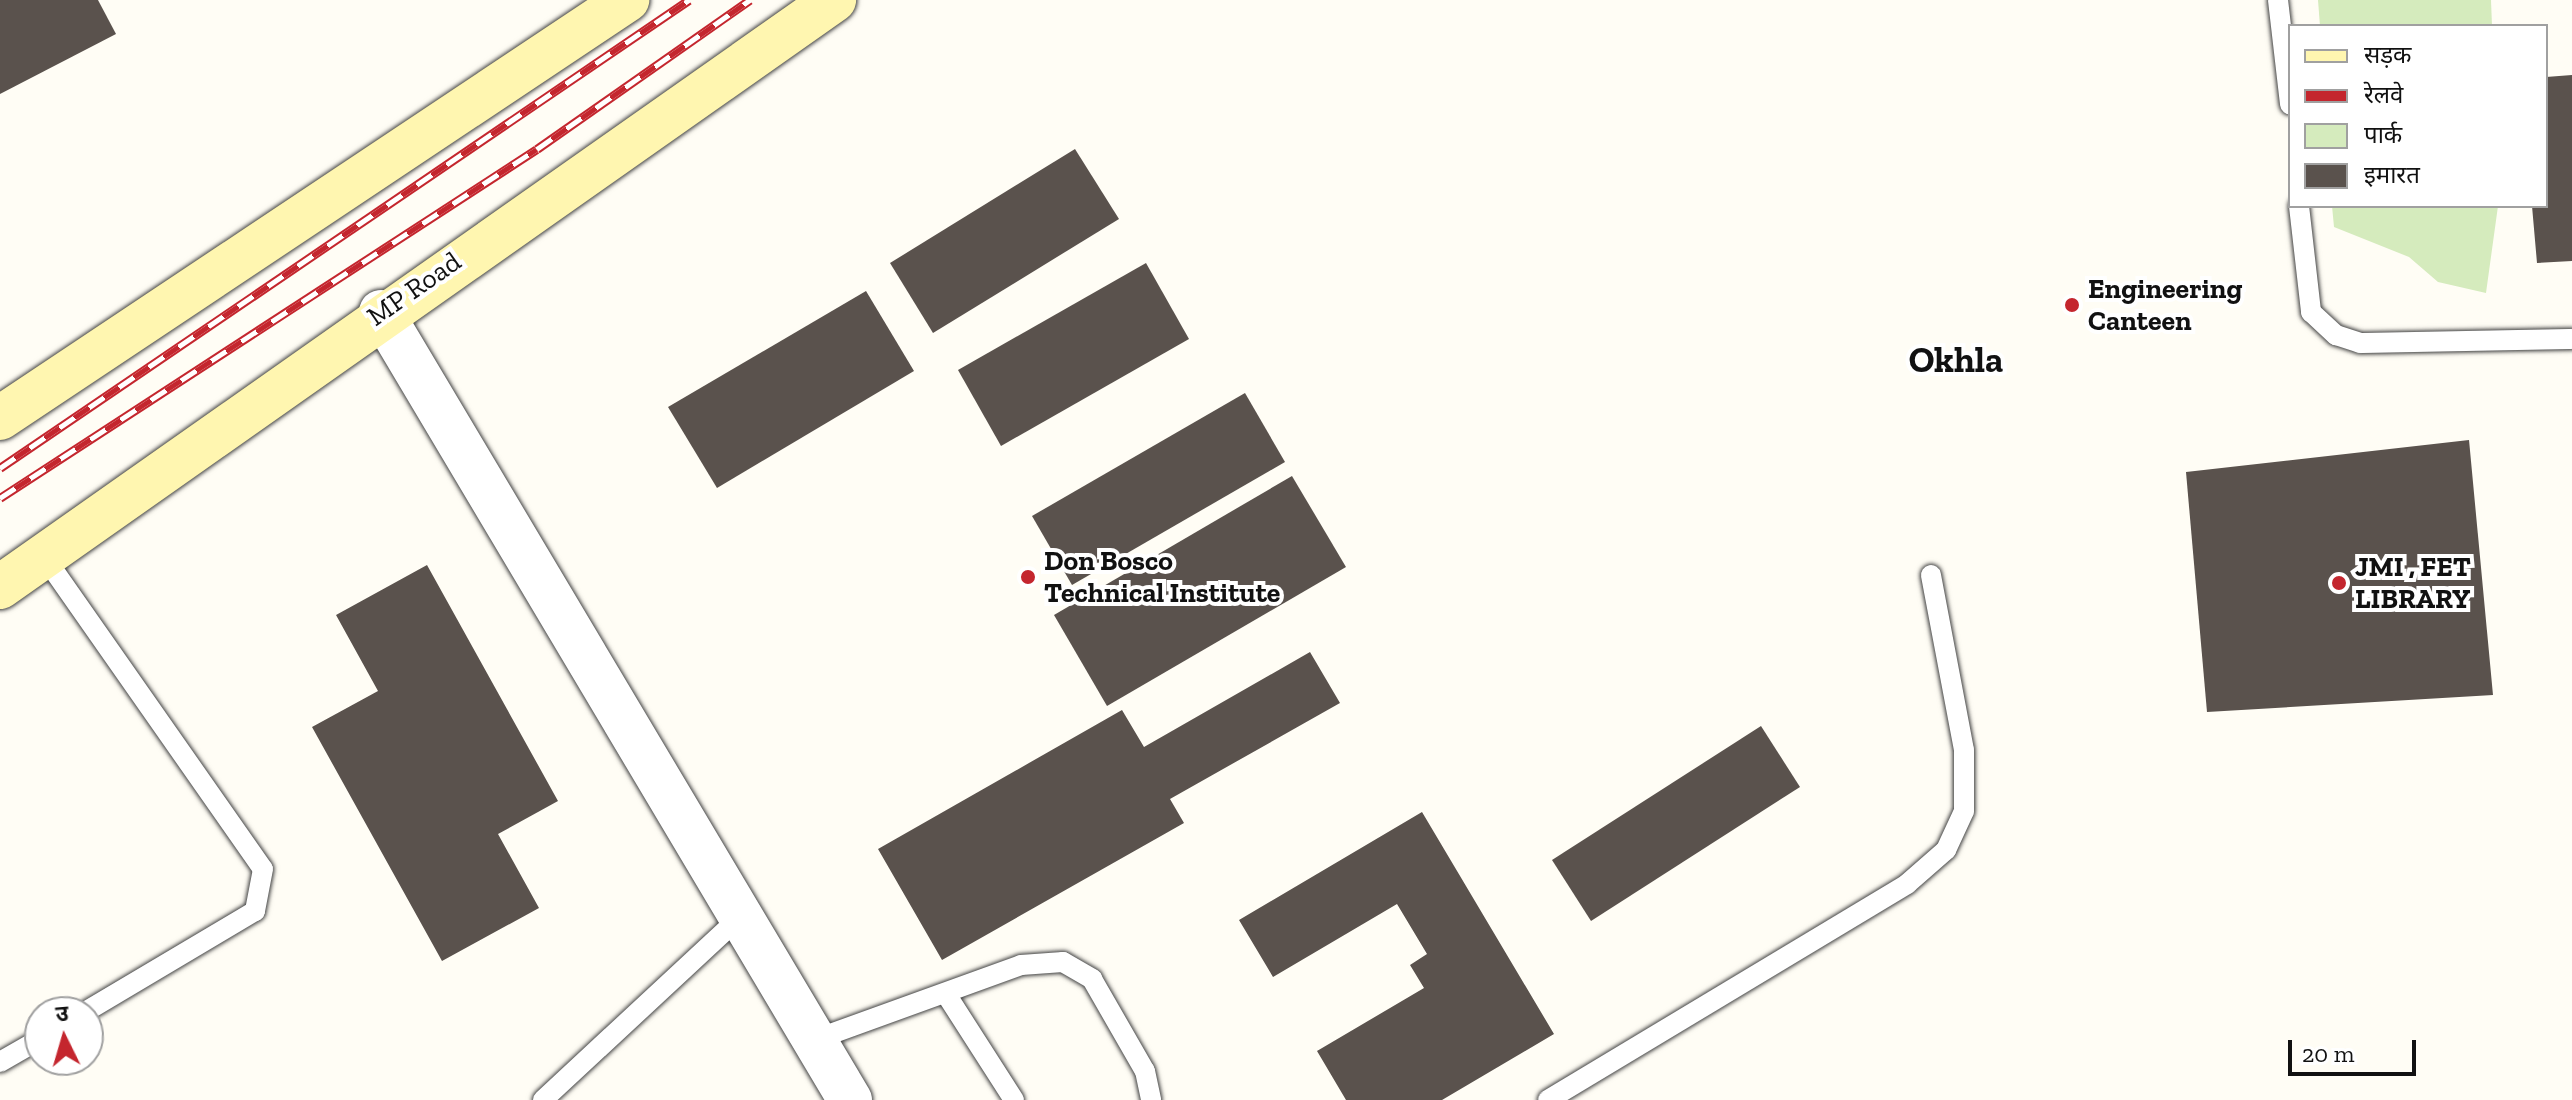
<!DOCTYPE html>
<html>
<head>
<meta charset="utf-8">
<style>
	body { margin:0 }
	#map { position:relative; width:2572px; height:1100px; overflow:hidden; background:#fffdf5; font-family:"Zilla Slab","Noto Sans Devanagari",serif }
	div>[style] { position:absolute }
	.green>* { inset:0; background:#d5ebbd }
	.building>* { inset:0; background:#5a524d }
	.roads { filter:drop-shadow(0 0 2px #444) drop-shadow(0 0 2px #444) }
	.service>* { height:20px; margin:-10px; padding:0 10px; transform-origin:10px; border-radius:10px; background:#fff }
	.tertiary>* { height:44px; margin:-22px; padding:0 22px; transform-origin:22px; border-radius:22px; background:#fff }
	.secondary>* { height:44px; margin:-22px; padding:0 22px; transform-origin:22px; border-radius:22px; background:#fff6b0 }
	.rail>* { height:9px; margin-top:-4.5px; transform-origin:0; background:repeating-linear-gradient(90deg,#fff 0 18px,#c4262e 0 36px); box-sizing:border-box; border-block:2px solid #c4262e }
	.dots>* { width:22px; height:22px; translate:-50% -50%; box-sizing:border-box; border:4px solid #fff; border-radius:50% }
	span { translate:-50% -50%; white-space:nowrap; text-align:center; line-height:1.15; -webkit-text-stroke:8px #fff; paint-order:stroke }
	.street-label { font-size:28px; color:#111 }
	.poi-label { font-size:28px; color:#111; font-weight:700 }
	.left { translate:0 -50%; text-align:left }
	.district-label { font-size:36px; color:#111; font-weight:700 }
	.legend { position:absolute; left:2288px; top:24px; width:260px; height:184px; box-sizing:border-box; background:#fff; border:2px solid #a0a0a0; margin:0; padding:10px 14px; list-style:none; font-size:24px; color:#111 }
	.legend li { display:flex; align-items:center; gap:16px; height:40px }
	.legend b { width:40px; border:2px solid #a0a0a0 }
	.north { position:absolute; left:24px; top:996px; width:80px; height:80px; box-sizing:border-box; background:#fff; border:2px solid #a0a0a0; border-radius:50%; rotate:355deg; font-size:22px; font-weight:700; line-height:32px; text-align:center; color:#111 }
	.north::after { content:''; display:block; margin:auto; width:28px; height:36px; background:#c4262e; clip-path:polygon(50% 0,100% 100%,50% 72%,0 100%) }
	.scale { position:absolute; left:2288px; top:1040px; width:128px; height:36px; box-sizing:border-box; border:4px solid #111; border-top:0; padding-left:10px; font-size:24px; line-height:28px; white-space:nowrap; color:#111; -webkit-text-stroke:6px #fff; paint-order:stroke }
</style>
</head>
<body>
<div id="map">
	<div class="green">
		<div style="clip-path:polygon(2318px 0,2491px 0,2492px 26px,2320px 26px)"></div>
		<div style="clip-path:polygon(2332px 206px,2498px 206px,2486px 293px,2438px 282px,2409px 257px,2334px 227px)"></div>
	</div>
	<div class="building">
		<div style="clip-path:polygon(0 0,98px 0,116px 34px,0 94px)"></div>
		<div style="clip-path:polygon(2572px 75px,2572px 261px,2537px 263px,2532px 206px,2546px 206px,2546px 77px)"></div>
		<div style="clip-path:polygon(1075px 149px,1119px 219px,933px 333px,890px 263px)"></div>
		<div style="clip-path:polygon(1146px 263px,1189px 339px,1001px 446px,958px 370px)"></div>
		<div style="clip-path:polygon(866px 291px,914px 371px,717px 488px,668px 407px)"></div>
		<div style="clip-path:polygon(1245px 393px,1285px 462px,1072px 585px,1032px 516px)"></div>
		<div style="clip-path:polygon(2469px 440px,2493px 695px,2207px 712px,2186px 472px)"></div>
		<div style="clip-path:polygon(1292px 476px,1346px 567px,1107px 706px,1054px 615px)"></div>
		<div style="clip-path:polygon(427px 565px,558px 801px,498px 834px,539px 908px,442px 961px,312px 727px,378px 691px,336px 615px)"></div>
		<div style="clip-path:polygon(1310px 652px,1340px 703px,1170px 799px,1184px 823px,942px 960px,878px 849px,1122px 710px,1144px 747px)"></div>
		<div style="clip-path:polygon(1761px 726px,1800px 787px,1591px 921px,1552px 860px)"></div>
		<div style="clip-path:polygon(1422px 812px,1554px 1034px,1442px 1100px,1346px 1100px,1317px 1051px,1424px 988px,1410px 965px,1427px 954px,1397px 904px,1273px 977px,1239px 920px)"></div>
	</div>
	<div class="roads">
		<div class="service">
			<div style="left:2278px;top:0;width:105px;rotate:83.4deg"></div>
			<div style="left:2299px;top:206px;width:107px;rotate:83.5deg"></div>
			<div style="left:2311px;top:312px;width:34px;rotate:43deg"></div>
			<div style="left:2336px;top:335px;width:25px;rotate:18deg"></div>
			<div style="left:2360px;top:343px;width:212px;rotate:-1.1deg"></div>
			<div style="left:43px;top:555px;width:383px;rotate:55deg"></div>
			<div style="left:263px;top:869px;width:43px;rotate:100.8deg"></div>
			<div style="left:255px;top:911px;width:198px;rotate:149.3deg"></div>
			<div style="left:946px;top:994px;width:126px;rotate:57.3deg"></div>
			<div style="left:814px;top:1040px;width:220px;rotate:-19.9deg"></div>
			<div style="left:1021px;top:965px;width:42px;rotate:-4.1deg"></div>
			<div style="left:1063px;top:962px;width:34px;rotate:30deg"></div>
			<div style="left:1092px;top:979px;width:106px;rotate:60.1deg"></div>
			<div style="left:1145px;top:1071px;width:30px;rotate:78deg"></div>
			<div style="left:0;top:1062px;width:46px;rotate:-29.9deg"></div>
			<div style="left:543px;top:1100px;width:270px;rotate:-42.9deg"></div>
			<div style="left:1548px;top:1100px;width:419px;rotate:-31deg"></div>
			<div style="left:1907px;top:884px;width:52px;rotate:-41.1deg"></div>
			<div style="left:1946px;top:850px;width:43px;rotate:-65.2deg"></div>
			<div style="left:1964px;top:811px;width:61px;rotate:-90deg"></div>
			<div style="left:1964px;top:750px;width:178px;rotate:-100.7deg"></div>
		</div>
		<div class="tertiary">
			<div style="left:381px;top:312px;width:917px;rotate:59.24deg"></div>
		</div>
		<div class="secondary">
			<div style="left:0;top:418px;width:754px;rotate:-33.69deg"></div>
			<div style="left:0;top:587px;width:1020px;rotate:-35.14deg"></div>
		</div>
	</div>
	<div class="rail">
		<div style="left:0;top:468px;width:833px;rotate:-34.19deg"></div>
		<div style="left:0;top:498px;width:640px;rotate:-33.02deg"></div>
		<div style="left:537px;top:149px;width:260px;rotate:-35deg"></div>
	</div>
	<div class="dots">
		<div style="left:2072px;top:305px;background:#c4262e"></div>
		<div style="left:1028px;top:577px;background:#c4262e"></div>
		<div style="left:2339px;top:583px;background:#c4262e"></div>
	</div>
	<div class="street-label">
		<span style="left:414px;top:289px;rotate:-35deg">MP Road</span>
	</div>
	<div class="poi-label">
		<span class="left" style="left:2088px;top:305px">Engineering<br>Canteen</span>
		<span class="left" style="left:1044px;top:577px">Don Bosco<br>Technical Institute</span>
		<span class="left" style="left:2355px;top:583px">JMI , FET<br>LIBRARY</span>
	</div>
	<div class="district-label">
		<span style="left:1956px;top:360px">Okhla</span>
	</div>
	<ul class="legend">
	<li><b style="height:10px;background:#fff6b0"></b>सड़क</li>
	<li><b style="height:10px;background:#c4262e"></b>रेलवे</li>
	<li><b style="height:22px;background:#d5ebbd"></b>पार्क</li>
	<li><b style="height:22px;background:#5a524d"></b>इमारत</li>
	</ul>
	<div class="north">उ</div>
	<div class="scale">20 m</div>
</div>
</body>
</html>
